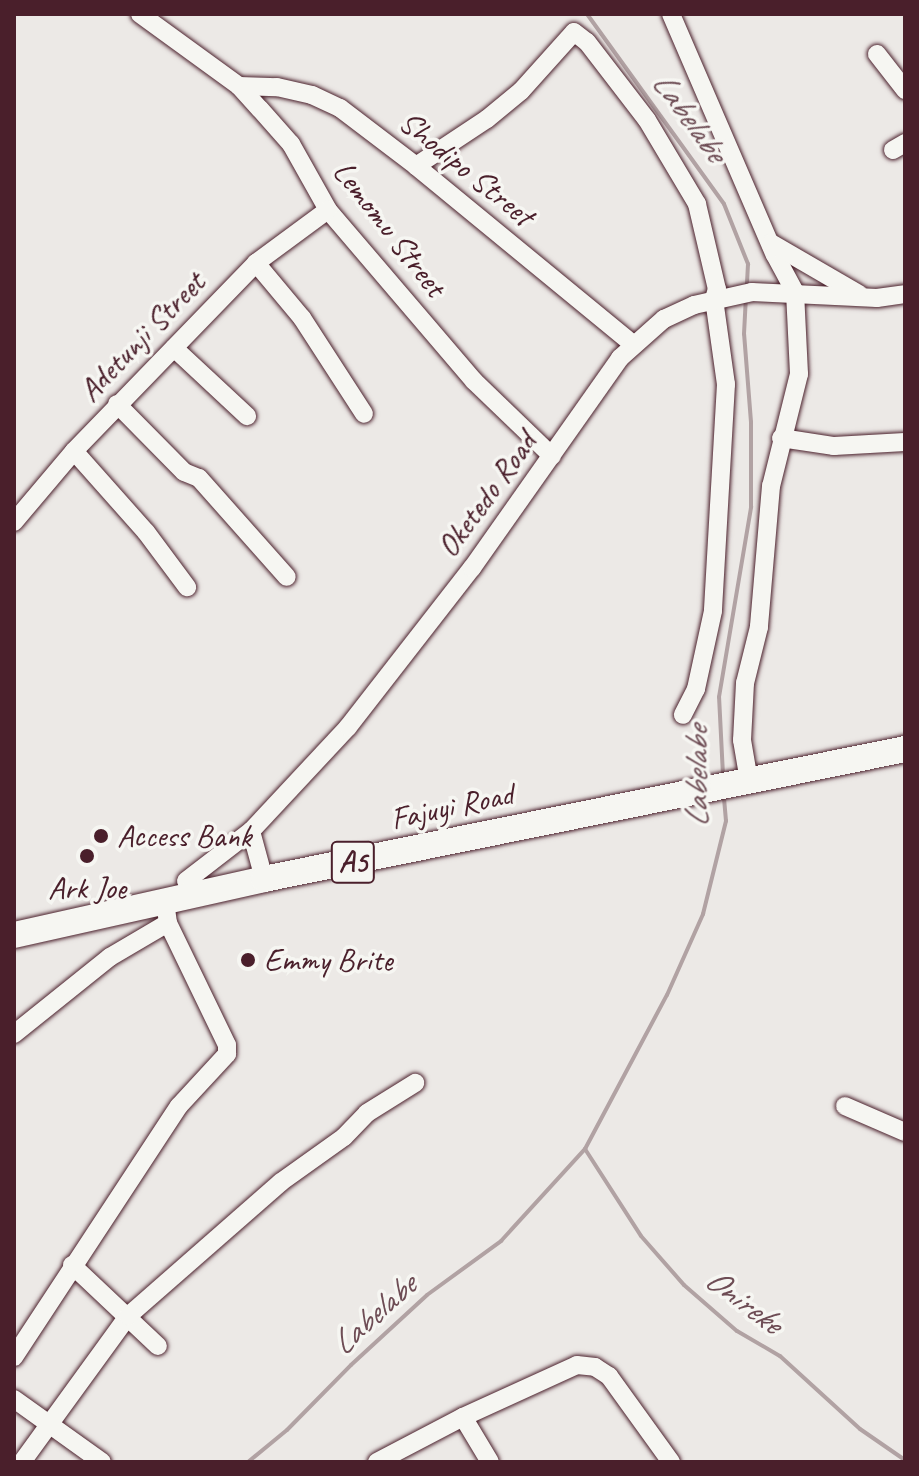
<!DOCTYPE html>
<html>
<head>
<meta charset="utf-8">
<style>
	body { margin:0 }
	#map { position:relative; width:919px; height:1476px; overflow:hidden; background:#ece9e6; font-family:Caveat,sans-serif }
	div>[style] { position:absolute }
	.stream>* { height:4px; margin:-2px; padding:0 2px; transform-origin:2px; border-radius:2px; background:#b1a2a3 }
	.roads { filter:drop-shadow(0 0 2px #4a1f2b) drop-shadow(0 0 2px #4a1f2b) }
	.minor>* { height:18px; margin:-9px; padding:0 9px; transform-origin:9px; border-radius:9px; background:#f6f6f2 }
	.highway>* { height:26px; margin:-13px; padding:0 13px; transform-origin:13px; border-radius:13px; background:#f6f6f2 }
	.dots>* { width:22px; height:22px; translate:-50% -50%; box-sizing:border-box; border:4px solid #f6f6f2; border-radius:50% }
	span { translate:-50% -50%; white-space:nowrap; text-align:center; line-height:1.15; -webkit-text-stroke:7px #f6f6f2; paint-order:stroke }
	.shield-label span { padding:2px 6px; background:#f6f6f2; border:2px solid; border-radius:6px; -webkit-text-stroke-width:0 }
	.shield-label { font-size:30px; color:#4a1f2b; font-weight:700 }
	.street-label { font-size:32px; color:#4a1f2b }
	.poi-label { font-size:32px; color:#4a1f2b }
	.left { translate:0 -50%; text-align:left }
	.water-label { font-size:34px; color:#6e4d55; font-style:italic }
	.frame { position:absolute; inset:0; border:16px solid #4a1f2b; pointer-events:none }
</style>
</head>
<body>
<div id="map">
	<div class="stream">
		<div style="left:587px;top:14px;width:234px;rotate:54.2deg"></div>
		<div style="left:724px;top:204px;width:65px;rotate:68.2deg"></div>
		<div style="left:748px;top:264px;width:22px;rotate:93deg"></div>
		<div style="left:723px;top:775px;width:78px;rotate:-92.9deg"></div>
		<div style="left:719px;top:697px;width:193px;rotate:-80.4deg"></div>
		<div style="left:751px;top:507px;width:85px;rotate:-90deg"></div>
		<div style="left:751px;top:422px;width:88px;rotate:-94.5deg"></div>
		<div style="left:744px;top:334px;width:35px;rotate:-87deg"></div>
		<div style="left:585px;top:1149px;width:103px;rotate:57.2deg"></div>
		<div style="left:641px;top:1236px;width:65px;rotate:48.7deg"></div>
		<div style="left:684px;top:1285px;width:70px;rotate:41deg"></div>
		<div style="left:737px;top:1331px;width:50px;rotate:30.2deg"></div>
		<div style="left:780px;top:1356px;width:108px;rotate:42.4deg"></div>
		<div style="left:860px;top:1429px;width:55px;rotate:34.6deg"></div>
		<div style="left:248px;top:1462px;width:50px;rotate:-39.4deg"></div>
		<div style="left:287px;top:1430px;width:91px;rotate:-45.4deg"></div>
		<div style="left:351px;top:1365px;width:103px;rotate:-42.6deg"></div>
		<div style="left:427px;top:1295px;width:92px;rotate:-36.1deg"></div>
		<div style="left:501px;top:1241px;width:125px;rotate:-47.6deg"></div>
		<div style="left:585px;top:1149px;width:174px;rotate:-62deg"></div>
		<div style="left:667px;top:995px;width:89px;rotate:-66deg"></div>
		<div style="left:703px;top:914px;width:96px;rotate:-76.1deg"></div>
		<div style="left:726px;top:821px;width:25px;rotate:-95deg"></div>
	</div>
	<div class="roads">
		<div class="minor">
			<div style="left:140px;top:14px;width:122px;rotate:36deg"></div>
			<div style="left:239px;top:86px;width:31px;rotate:48deg"></div>
			<div style="left:260px;top:109px;width:47px;rotate:48.5deg"></div>
			<div style="left:291px;top:144px;width:76px;rotate:60.7deg"></div>
			<div style="left:328px;top:210px;width:225px;rotate:49.5deg"></div>
			<div style="left:474px;top:381px;width:108px;rotate:43.9deg"></div>
			<div style="left:671px;top:14px;width:262px;rotate:66.7deg"></div>
			<div style="left:775px;top:255px;width:42px;rotate:61.6deg"></div>
			<div style="left:795px;top:292px;width:82px;rotate:87.2deg"></div>
			<div style="left:799px;top:374px;width:115px;rotate:104deg"></div>
			<div style="left:771px;top:486px;width:142px;rotate:94.9deg"></div>
			<div style="left:759px;top:627px;width:58px;rotate:104deg"></div>
			<div style="left:745px;top:683px;width:57px;rotate:93deg"></div>
			<div style="left:742px;top:740px;width:42px;rotate:80.3deg"></div>
			<div style="left:877px;top:54px;width:46px;rotate:52.1deg"></div>
			<div style="left:239px;top:86px;width:38px;rotate:2deg"></div>
			<div style="left:277px;top:87px;width:36px;rotate:13deg"></div>
			<div style="left:312px;top:95px;width:31px;rotate:25deg"></div>
			<div style="left:340px;top:108px;width:96px;rotate:37.3deg"></div>
			<div style="left:416px;top:166px;width:282px;rotate:39.4deg"></div>
			<div style="left:893px;top:150px;width:14px;rotate:-30deg"></div>
			<div style="left:416px;top:166px;width:85px;rotate:-33.5deg"></div>
			<div style="left:487px;top:119px;width:44px;rotate:-39.5deg"></div>
			<div style="left:521px;top:91px;width:79px;rotate:-48.1deg"></div>
			<div style="left:574px;top:32px;width:16px;rotate:38deg"></div>
			<div style="left:587px;top:42px;width:98px;rotate:52.4deg"></div>
			<div style="left:647px;top:120px;width:98px;rotate:59.2deg"></div>
			<div style="left:697px;top:204px;width:87px;rotate:76.8deg"></div>
			<div style="left:717px;top:289px;width:10px;rotate:107deg"></div>
			<div style="left:714px;top:299px;width:86px;rotate:82deg"></div>
			<div style="left:726px;top:384px;width:227px;rotate:93.3deg"></div>
			<div style="left:713px;top:611px;width:80px;rotate:102.3deg"></div>
			<div style="left:696px;top:689px;width:29px;rotate:117deg"></div>
			<div style="left:771px;top:243px;width:102px;rotate:30.1deg"></div>
			<div style="left:256px;top:263px;width:72px;rotate:50.1deg"></div>
			<div style="left:302px;top:318px;width:114px;rotate:57.1deg"></div>
			<div style="left:174px;top:348px;width:100px;rotate:43deg"></div>
			<div style="left:117px;top:404px;width:95px;rotate:45.4deg"></div>
			<div style="left:184px;top:472px;width:16px;rotate:22deg"></div>
			<div style="left:199px;top:478px;width:132px;rotate:48.4deg"></div>
			<div style="left:781px;top:438px;width:54px;rotate:8.6deg"></div>
			<div style="left:834px;top:446px;width:71px;rotate:-3.2deg"></div>
			<div style="left:74px;top:451px;width:108px;rotate:48.4deg"></div>
			<div style="left:146px;top:532px;width:69px;rotate:53.3deg"></div>
			<div style="left:14px;top:522px;width:93px;rotate:-49.8deg"></div>
			<div style="left:74px;top:451px;width:262px;rotate:-45.9deg"></div>
			<div style="left:256px;top:263px;width:89px;rotate:-36.4deg"></div>
			<div style="left:251px;top:831px;width:50px;rotate:74.8deg"></div>
			<div style="left:186px;top:881px;width:82px;rotate:-37.6deg"></div>
			<div style="left:251px;top:831px;width:142px;rotate:-47deg"></div>
			<div style="left:348px;top:727px;width:202px;rotate:-52.1deg"></div>
			<div style="left:472px;top:568px;width:257px;rotate:-54.8deg"></div>
			<div style="left:620px;top:358px;width:59px;rotate:-41.6deg"></div>
			<div style="left:664px;top:319px;width:33px;rotate:-25deg"></div>
			<div style="left:694px;top:305px;width:59px;rotate:-12.6deg"></div>
			<div style="left:752px;top:292px;width:125px;rotate:2.7deg"></div>
			<div style="left:877px;top:298px;width:28px;rotate:-8deg"></div>
			<div style="left:14px;top:1034px;width:123px;rotate:-38.7deg"></div>
			<div style="left:110px;top:957px;width:67px;rotate:-30.4deg"></div>
			<div style="left:845px;top:1106px;width:65px;rotate:23.4deg"></div>
			<div style="left:72px;top:1265px;width:118px;rotate:43.3deg"></div>
			<div style="left:14px;top:1357px;width:300px;rotate:-56.7deg"></div>
			<div style="left:179px;top:1106px;width:71px;rotate:-47.3deg"></div>
			<div style="left:227px;top:1054px;width:9px;rotate:-90deg"></div>
			<div style="left:227px;top:1045px;width:136px;rotate:-115.8deg"></div>
			<div style="left:168px;top:923px;width:22px;rotate:-98deg"></div>
			<div style="left:14px;top:1399px;width:108px;rotate:35.6deg"></div>
			<div style="left:463px;top:1417px;width:52px;rotate:59deg"></div>
			<div style="left:22px;top:1462px;width:180px;rotate:-54deg"></div>
			<div style="left:128px;top:1316px;width:203px;rotate:-41.2deg"></div>
			<div style="left:281px;top:1182px;width:77px;rotate:-35.5deg"></div>
			<div style="left:344px;top:1137px;width:33px;rotate:-46deg"></div>
			<div style="left:367px;top:1113px;width:57px;rotate:-32deg"></div>
			<div style="left:377px;top:1462px;width:97px;rotate:-27.6deg"></div>
			<div style="left:463px;top:1417px;width:125px;rotate:-24.5deg"></div>
			<div style="left:577px;top:1365px;width:18px;rotate:6deg"></div>
			<div style="left:595px;top:1367px;width:17px;rotate:33deg"></div>
			<div style="left:609px;top:1376px;width:106px;rotate:54.2deg"></div>
		</div>
		<div class="highway">
			<div style="left:14px;top:935px;width:256px;rotate:-12.6deg"></div>
			<div style="left:264px;top:879px;width:654px;rotate:-11.46deg"></div>
		</div>
	</div>
	<div class="dots">
		<div style="left:101px;top:836px;background:#4a1f2b"></div>
		<div style="left:87px;top:856px;background:#4a1f2b"></div>
		<div style="left:248px;top:960px;background:#4a1f2b"></div>
	</div>
	<div class="shield-label">
		<span style="left:353px;top:862px">A5</span>
	</div>
	<div class="street-label">
		<span style="left:466px;top:169px;rotate:39deg">Shodipo Street</span>
		<span style="left:389px;top:229px;rotate:52deg">Lemomu Street</span>
		<span style="left:142px;top:337px;rotate:-46deg">Adetunji Street</span>
		<span style="left:487px;top:495px;rotate:-54deg">Oketedo Road</span>
		<span style="left:452px;top:807px;rotate:-12deg">Fajuyi Road</span>
	</div>
	<div class="poi-label">
		<span class="left" style="left:117px;top:836px">Access Bank</span>
		<span style="left:87px;top:888px">Ark Joe</span>
		<span class="left" style="left:264px;top:960px">Emmy Brite</span>
	</div>
	<div class="water-label">
		<span style="left:690px;top:116px;rotate:54deg">Labelabe</span>
		<span style="left:696px;top:777px;rotate:-90deg">Labelabe</span>
		<span style="left:744px;top:1300px;rotate:37deg">Onireke</span>
		<span style="left:373px;top:1314px;rotate:-42deg">Labelabe</span>
	</div>
	<div class="frame"></div>
</div>
</body>
</html>
